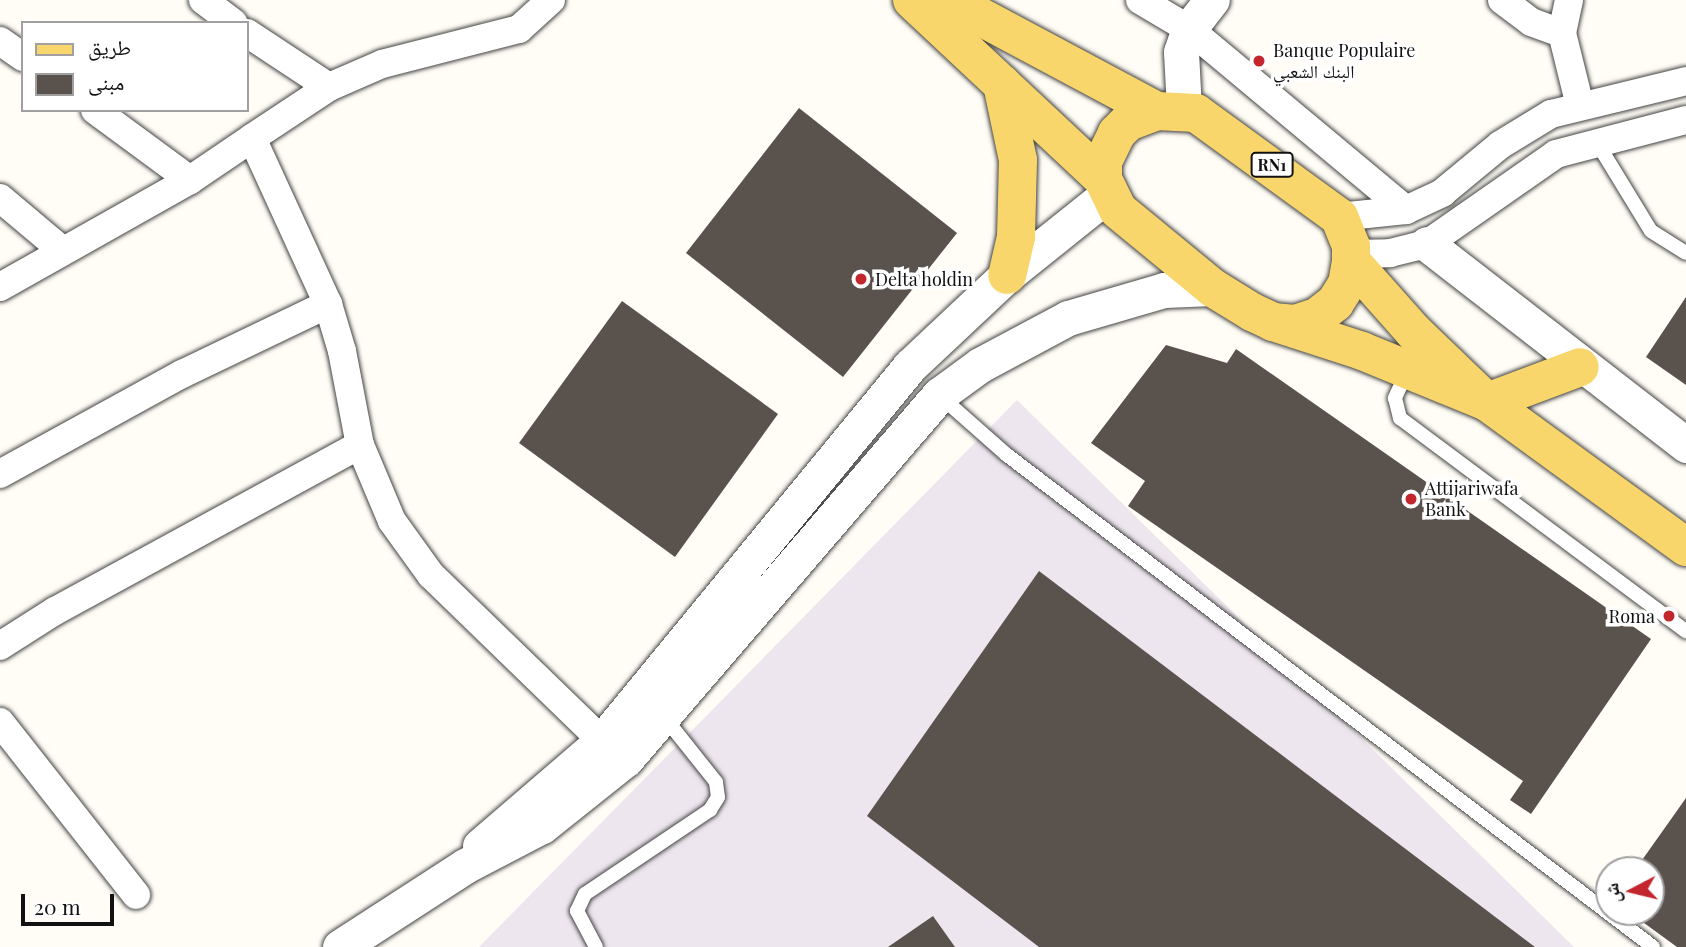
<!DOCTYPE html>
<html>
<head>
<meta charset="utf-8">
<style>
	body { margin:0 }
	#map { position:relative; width:1686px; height:947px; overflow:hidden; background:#fffdf5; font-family:"Playfair Display","Noto Naskh Arabic",serif }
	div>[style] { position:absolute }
	.industrial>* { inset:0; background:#eee6ef }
	.building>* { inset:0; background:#5a524d }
	.roads { filter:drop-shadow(0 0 2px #444) drop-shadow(0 0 2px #444) }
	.service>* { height:14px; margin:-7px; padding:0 7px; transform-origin:7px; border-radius:7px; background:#fff }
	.minor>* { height:28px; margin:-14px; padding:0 14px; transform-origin:14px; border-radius:14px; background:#fff }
	.tertiary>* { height:35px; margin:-17.5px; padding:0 17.5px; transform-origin:17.5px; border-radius:17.5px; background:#fff }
	.primary>* { height:38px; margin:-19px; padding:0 19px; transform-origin:19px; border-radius:19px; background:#f9d66b }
	.dots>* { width:19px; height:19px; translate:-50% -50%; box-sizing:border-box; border:4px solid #fff; border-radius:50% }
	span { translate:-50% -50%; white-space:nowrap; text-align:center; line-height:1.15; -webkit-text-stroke:7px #fff; paint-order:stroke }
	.shield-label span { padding:2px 5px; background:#fff; border:2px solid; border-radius:5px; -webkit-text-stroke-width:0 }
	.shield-label { font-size:16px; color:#111; font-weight:700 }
	.poi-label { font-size:18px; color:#111 }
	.left { translate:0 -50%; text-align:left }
	.right { translate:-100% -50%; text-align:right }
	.legend { position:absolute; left:21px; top:21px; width:228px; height:91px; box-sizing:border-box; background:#fff; border:2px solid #a0a0a0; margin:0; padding:9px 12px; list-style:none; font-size:21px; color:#111 }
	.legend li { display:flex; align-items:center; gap:14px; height:35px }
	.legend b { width:35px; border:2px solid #a0a0a0 }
	.north { position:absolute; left:1595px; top:856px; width:70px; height:70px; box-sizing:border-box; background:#fff; border:2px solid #a0a0a0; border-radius:50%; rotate:263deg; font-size:19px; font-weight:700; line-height:28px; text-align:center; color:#111 }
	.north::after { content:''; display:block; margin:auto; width:24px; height:32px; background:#c4262e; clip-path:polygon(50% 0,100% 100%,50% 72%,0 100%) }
	.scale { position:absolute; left:21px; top:894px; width:93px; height:32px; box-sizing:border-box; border:4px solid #111; border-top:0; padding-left:9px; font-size:21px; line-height:24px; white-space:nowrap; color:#111; -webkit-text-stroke:5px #fff; paint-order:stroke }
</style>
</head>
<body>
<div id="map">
	<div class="industrial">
		<div style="clip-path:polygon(1017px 400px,1574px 947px,479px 947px)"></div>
	</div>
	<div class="building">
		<div style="clip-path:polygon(799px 108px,957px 233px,843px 377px,686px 253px)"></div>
		<div style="clip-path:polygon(1686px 297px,1686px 385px,1646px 357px)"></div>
		<div style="clip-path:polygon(622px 301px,778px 414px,675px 557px,519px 443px)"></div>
		<div style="clip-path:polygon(1166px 345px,1227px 363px,1236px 349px,1651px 639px,1531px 814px,1510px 800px,1523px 781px,1128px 506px,1145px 481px,1091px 443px)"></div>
		<div style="clip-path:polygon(1039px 571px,1535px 947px,1039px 947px,867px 816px)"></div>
		<div style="clip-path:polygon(1686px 798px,1686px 947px,1677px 947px,1629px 912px,1651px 912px,1651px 870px,1635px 870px)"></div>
		<div style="clip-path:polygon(933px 916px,955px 947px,888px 947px)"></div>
	</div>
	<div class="roads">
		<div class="service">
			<div style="left:1596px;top:141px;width:105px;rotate:58.6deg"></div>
			<div style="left:1651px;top:231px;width:41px;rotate:32.2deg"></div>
			<div style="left:1407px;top:372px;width:29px;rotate:115deg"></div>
			<div style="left:1395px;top:398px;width:21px;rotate:76deg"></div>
			<div style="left:1400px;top:418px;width:357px;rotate:36.7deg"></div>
			<div style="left:940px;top:396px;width:89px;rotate:41.4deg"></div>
			<div style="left:1007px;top:455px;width:812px;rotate:37.29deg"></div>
			<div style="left:596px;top:947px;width:41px;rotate:-117.8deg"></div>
			<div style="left:577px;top:911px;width:19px;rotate:-65deg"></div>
			<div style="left:585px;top:894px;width:151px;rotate:-33.9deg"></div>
			<div style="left:710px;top:810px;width:15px;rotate:-58deg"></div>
			<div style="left:718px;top:797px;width:15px;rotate:-98deg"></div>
			<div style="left:716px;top:782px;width:82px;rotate:-128.6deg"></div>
		</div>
		<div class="minor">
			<div style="left:203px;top:0;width:38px;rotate:37deg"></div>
			<div style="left:551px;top:0;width:43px;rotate:137.8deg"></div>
			<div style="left:519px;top:29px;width:141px;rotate:165.7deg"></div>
			<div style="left:382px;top:64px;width:58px;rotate:156.5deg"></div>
			<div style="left:329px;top:87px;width:92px;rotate:146.5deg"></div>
			<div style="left:252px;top:138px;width:183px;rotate:65.4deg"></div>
			<div style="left:328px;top:304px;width:49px;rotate:73.4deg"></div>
			<div style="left:342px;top:351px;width:96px;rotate:79.2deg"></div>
			<div style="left:360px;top:445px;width:82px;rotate:67.2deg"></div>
			<div style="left:392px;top:521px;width:67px;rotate:54.2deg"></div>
			<div style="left:431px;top:575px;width:238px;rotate:44.1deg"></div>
			<div style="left:1140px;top:0;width:57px;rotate:30.6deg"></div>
			<div style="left:1189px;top:29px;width:283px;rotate:39.8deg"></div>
			<div style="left:1502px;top:0;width:36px;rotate:37deg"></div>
			<div style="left:1531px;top:22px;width:33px;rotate:20deg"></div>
			<div style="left:1562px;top:33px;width:75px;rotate:76.1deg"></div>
			<div style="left:247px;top:33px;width:98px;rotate:33.4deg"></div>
			<div style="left:1562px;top:33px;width:34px;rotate:-78deg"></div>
			<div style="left:0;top:41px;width:28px;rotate:35deg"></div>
			<div style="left:95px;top:110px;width:118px;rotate:36.4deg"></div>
			<div style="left:0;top:198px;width:82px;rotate:40.1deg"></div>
			<div style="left:1339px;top:217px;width:67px;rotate:-6deg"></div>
			<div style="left:1406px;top:210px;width:40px;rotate:-25deg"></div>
			<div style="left:1442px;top:193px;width:75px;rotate:-39.6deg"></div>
			<div style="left:1500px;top:145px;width:60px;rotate:-31.3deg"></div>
			<div style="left:1551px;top:114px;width:139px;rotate:-13.7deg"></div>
			<div style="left:1351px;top:254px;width:39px;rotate:-1deg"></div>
			<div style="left:1390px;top:253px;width:38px;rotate:-14deg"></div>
			<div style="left:1427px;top:244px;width:157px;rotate:-34.9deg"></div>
			<div style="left:1556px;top:154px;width:134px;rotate:-14.7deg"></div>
			<div style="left:0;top:287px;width:218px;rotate:-29.4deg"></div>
			<div style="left:190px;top:180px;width:75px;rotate:-34.1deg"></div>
			<div style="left:0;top:474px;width:208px;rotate:-28.8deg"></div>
			<div style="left:182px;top:374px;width:162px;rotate:-25.6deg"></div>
			<div style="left:0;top:646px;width:65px;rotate:-32.5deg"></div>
			<div style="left:55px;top:611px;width:347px;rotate:-28.6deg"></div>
			<div style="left:0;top:722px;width:220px;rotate:51.8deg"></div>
		</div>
		<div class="tertiary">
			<div style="left:1184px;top:109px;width:57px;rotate:-93deg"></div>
			<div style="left:1181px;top:52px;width:24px;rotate:-71deg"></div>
			<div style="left:1189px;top:29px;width:37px;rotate:-52deg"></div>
			<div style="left:1427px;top:244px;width:328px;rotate:37.8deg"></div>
			<div style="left:480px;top:846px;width:161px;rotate:-40.7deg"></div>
			<div style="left:602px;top:741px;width:485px;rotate:-50.6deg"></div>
			<div style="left:910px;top:366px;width:133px;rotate:-43.2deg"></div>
			<div style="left:1007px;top:275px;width:129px;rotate:-38.7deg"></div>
			<div style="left:340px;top:947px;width:149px;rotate:-32.9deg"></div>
			<div style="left:465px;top:866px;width:87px;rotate:-27.5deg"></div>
			<div style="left:542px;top:826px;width:107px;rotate:-38.6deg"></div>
			<div style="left:626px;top:759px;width:480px;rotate:-49.3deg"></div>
			<div style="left:939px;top:395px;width:51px;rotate:-36.2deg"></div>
			<div style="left:980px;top:365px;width:100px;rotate:-28.1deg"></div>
			<div style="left:1068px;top:318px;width:100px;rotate:-16.3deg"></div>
			<div style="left:1164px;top:290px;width:49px;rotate:-2.3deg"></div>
		</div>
		<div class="primary">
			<div style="left:912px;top:0;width:262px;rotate:43.1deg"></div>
			<div style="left:949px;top:0;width:236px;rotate:28.1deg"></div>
			<div style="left:1002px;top:84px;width:78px;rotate:78.1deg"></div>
			<div style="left:1018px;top:160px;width:77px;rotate:91.5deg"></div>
			<div style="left:1016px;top:237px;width:39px;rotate:103deg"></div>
			<div style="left:1351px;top:261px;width:95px;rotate:48.4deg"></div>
			<div style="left:1414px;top:332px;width:101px;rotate:43.8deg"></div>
			<div style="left:1487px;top:402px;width:246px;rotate:36.1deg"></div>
			<div style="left:1273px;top:322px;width:22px;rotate:5deg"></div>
			<div style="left:1295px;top:324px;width:23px;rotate:-18deg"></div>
			<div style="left:1317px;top:317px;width:23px;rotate:-38deg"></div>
			<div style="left:1335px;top:303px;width:22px;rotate:-58deg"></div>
			<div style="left:1347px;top:284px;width:23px;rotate:-80deg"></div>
			<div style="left:1351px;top:261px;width:15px;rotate:-90deg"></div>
			<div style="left:1351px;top:246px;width:31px;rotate:-112deg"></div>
			<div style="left:1339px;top:217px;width:177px;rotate:-144deg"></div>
			<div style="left:1196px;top:113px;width:39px;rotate:-177deg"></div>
			<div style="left:1157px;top:111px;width:31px;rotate:159deg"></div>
			<div style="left:1128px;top:122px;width:16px;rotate:135deg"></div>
			<div style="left:1117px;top:133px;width:32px;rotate:116deg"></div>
			<div style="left:1103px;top:162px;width:17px;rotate:90deg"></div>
			<div style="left:1103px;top:179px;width:34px;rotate:64deg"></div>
			<div style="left:1118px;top:210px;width:123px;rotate:39.4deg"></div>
			<div style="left:1213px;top:288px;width:46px;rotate:31.6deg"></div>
			<div style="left:1252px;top:312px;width:23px;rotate:25deg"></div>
			<div style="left:1273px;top:322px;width:94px;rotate:18deg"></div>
			<div style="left:1362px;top:351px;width:135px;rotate:22.2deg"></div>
			<div style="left:1487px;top:402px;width:99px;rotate:-20.6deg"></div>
		</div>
	</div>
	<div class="dots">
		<div style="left:1259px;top:61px;background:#c4262e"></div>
		<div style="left:861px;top:279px;background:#c4262e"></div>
		<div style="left:1411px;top:499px;background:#c4262e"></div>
		<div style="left:1669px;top:616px;background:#c4262e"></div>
	</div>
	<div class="shield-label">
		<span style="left:1272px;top:165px">RN1</span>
	</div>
	<div class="poi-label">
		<span class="left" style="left:1273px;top:61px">Banque Populaire<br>البنك الشعبي</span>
		<span class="left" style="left:875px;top:279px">Delta holdin</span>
		<span class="left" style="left:1425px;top:499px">Attijariwafa<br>Bank</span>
		<span class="right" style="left:1655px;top:616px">Roma</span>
	</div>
	<ul class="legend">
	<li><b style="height:9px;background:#f9d66b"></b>طريق</li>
	<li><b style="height:19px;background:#5a524d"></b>مبنى</li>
	</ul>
	<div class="north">ش</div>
	<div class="scale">20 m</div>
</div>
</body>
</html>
